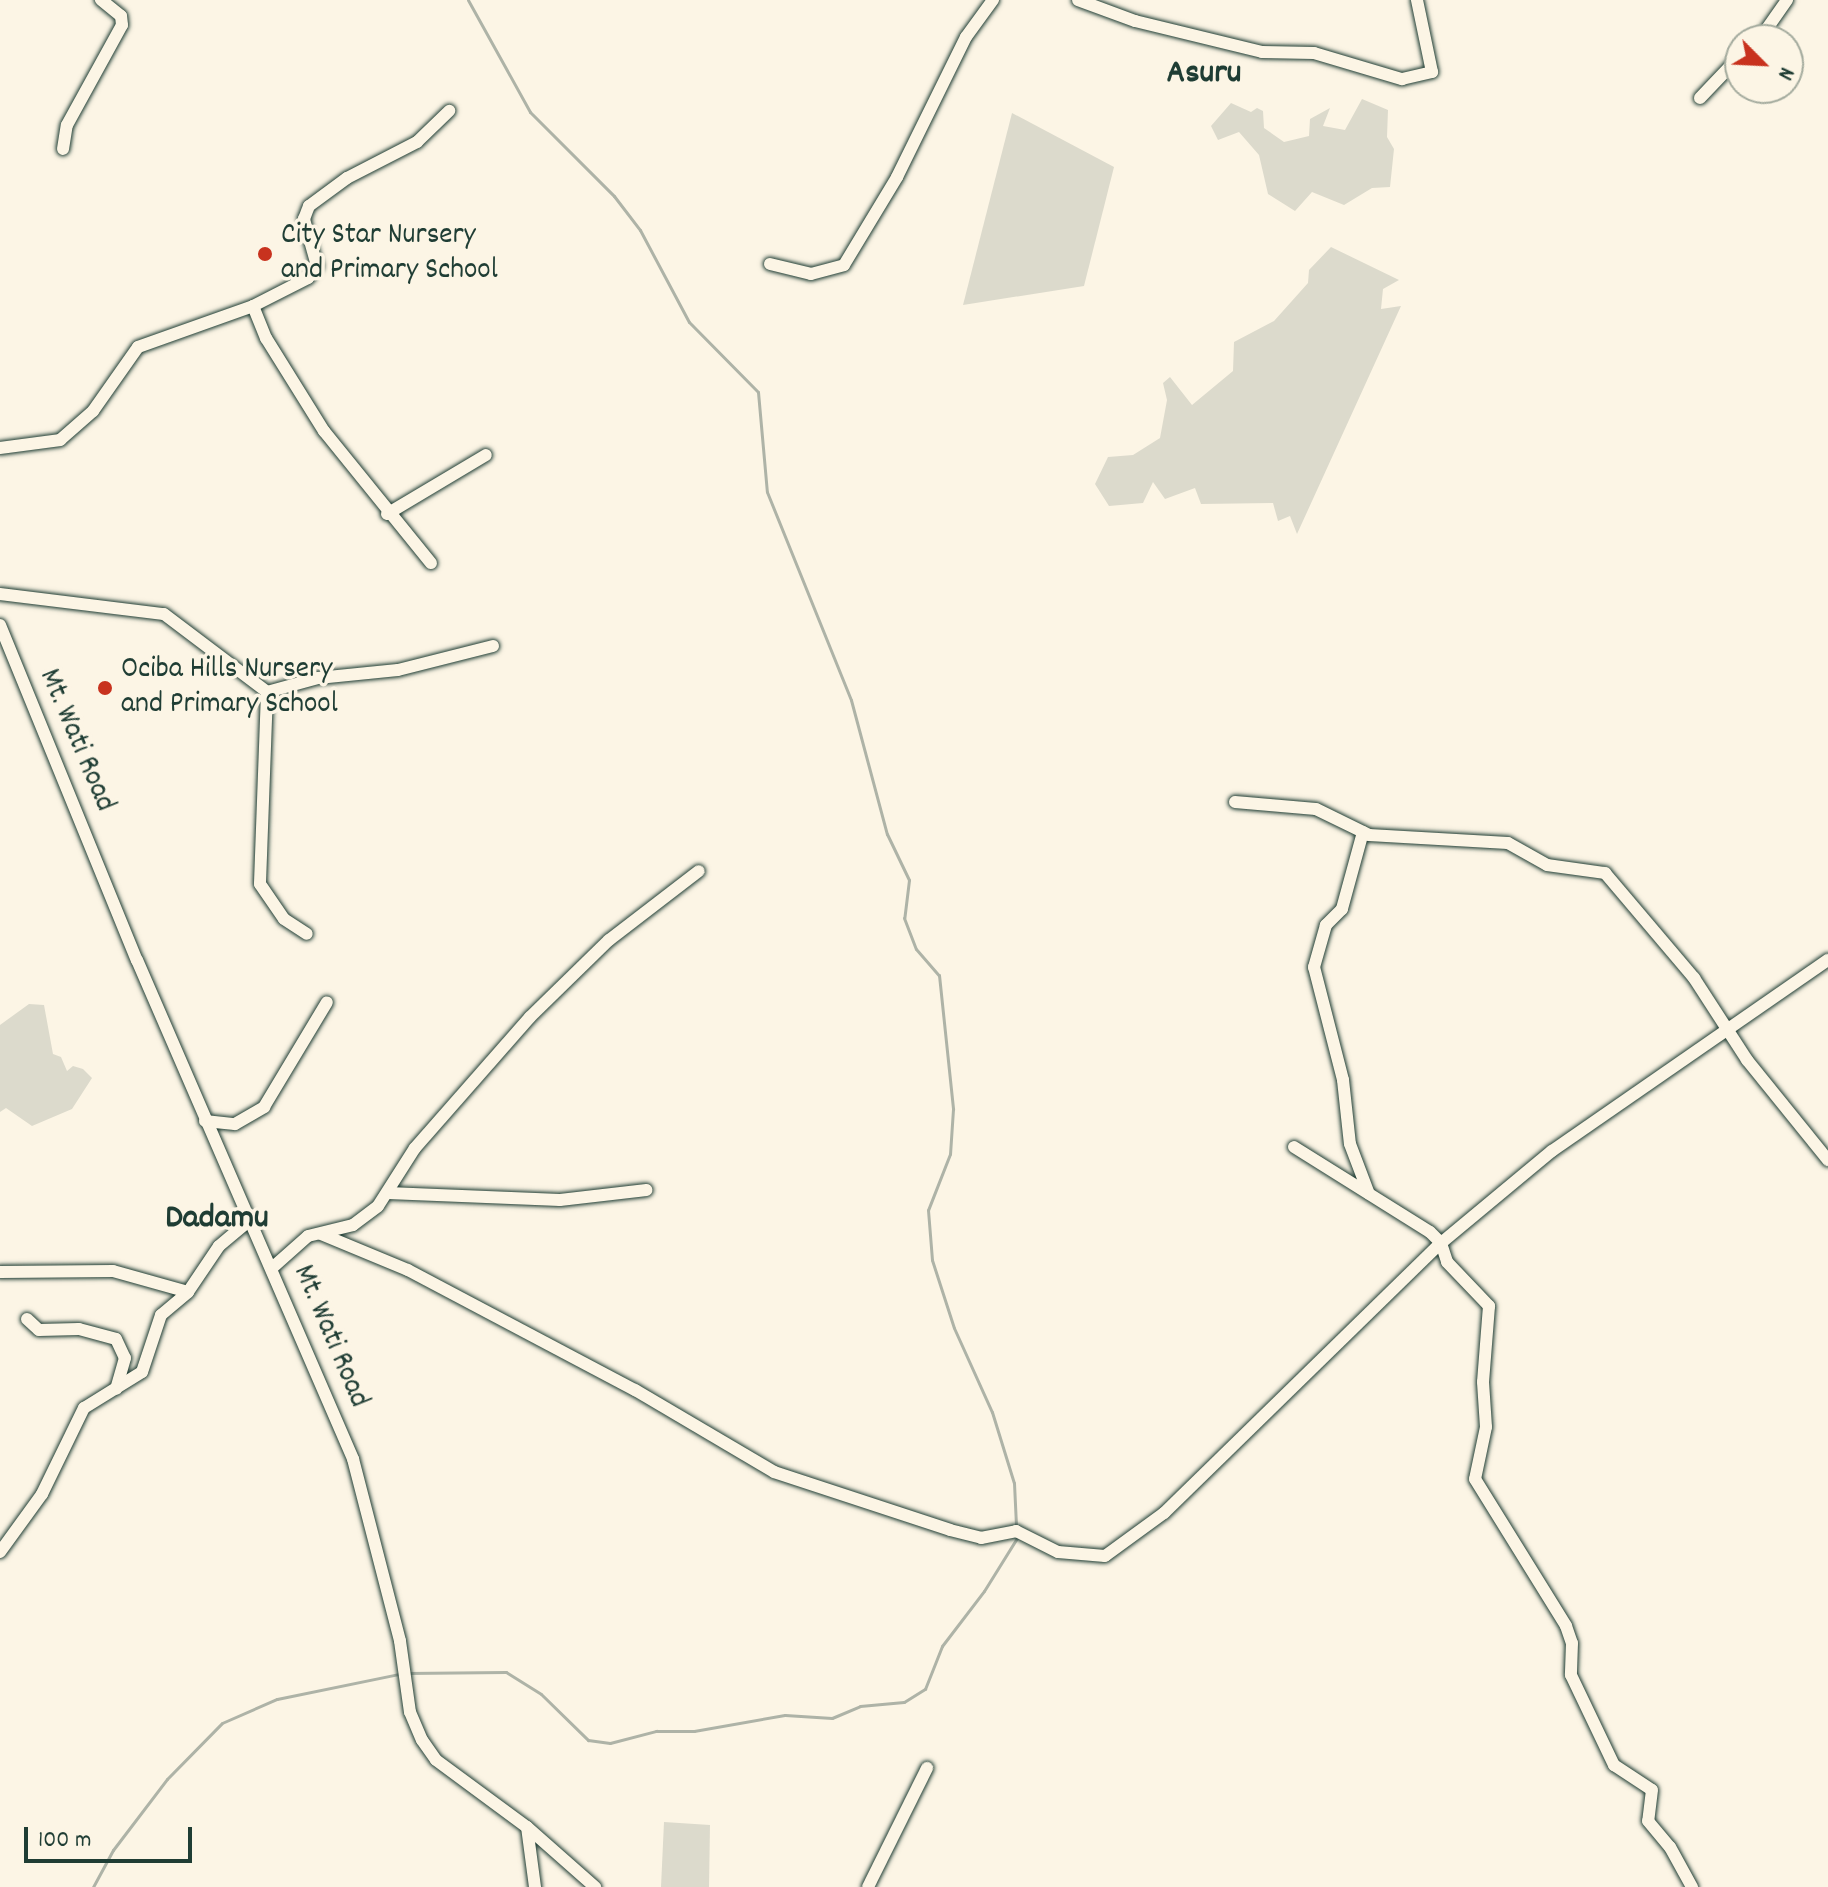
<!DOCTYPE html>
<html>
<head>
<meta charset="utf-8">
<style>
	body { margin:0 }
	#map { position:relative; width:1828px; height:1887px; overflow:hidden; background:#fcf5e5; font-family:Dekko,sans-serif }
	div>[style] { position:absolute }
	.green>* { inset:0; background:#dcdacc }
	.stream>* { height:3px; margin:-1.5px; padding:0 1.5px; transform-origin:1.5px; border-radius:1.5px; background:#aeb3a7 }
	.roads { filter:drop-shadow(0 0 2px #1f3d34) drop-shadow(0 0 2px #1f3d34) }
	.street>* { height:12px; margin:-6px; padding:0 6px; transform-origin:6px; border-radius:6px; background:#fcf5e5 }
	.dots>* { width:22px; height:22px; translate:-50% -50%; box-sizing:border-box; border:4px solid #fcf5e5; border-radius:50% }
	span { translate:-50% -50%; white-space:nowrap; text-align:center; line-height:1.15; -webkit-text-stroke:7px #fcf5e5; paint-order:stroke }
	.poi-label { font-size:30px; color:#1f3d34 }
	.left { translate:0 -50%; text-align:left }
	.street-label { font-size:30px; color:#1f3d34 }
	.quarter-label { font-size:34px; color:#1f3d34; font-weight:700 }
	.north { position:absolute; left:1724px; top:24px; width:80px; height:80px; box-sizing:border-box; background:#fcf5e5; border:2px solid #a4ab9e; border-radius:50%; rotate:114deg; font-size:22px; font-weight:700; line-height:32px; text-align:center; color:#1f3d34 }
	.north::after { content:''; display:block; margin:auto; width:28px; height:36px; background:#c8321e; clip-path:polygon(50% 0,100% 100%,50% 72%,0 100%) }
	.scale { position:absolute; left:24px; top:1827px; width:168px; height:36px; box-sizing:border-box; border:4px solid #1f3d34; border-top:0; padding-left:10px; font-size:24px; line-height:28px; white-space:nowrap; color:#1f3d34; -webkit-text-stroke:6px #fcf5e5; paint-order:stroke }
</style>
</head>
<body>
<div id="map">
	<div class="green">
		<div style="clip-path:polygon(1362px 99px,1388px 110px,1387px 137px,1394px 149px,1390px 187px,1372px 188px,1344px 205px,1312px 192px,1295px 211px,1268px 194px,1259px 155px,1239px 132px,1218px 140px,1211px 126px,1231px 103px,1251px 112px,1257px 108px,1263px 111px,1264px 128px,1284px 142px,1309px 136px,1310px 119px,1330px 108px,1323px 126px,1345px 130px)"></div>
		<div style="clip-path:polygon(1012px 113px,1114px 167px,1084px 286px,963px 305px)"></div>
		<div style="clip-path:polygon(1331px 247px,1399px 280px,1383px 289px,1381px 309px,1401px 306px,1297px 534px,1290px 516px,1278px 521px,1273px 503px,1201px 504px,1195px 488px,1165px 499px,1153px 482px,1143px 503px,1109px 506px,1095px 484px,1108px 457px,1133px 455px,1160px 438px,1167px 400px,1163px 383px,1170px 377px,1192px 405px,1233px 371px,1234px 342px,1274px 321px,1308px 283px,1309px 270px)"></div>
		<div style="clip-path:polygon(29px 1004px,44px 1005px,53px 1054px,61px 1057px,67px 1071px,73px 1066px,83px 1069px,92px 1078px,72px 1109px,32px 1126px,6px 1108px,0 1112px,0 1025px)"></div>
		<div style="clip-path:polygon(664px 1822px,710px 1825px,709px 1887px,661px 1887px)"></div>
	</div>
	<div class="stream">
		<div style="left:468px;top:0;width:128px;rotate:61deg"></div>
		<div style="left:530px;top:112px;width:119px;rotate:45deg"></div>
		<div style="left:614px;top:196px;width:43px;rotate:52.6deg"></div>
		<div style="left:640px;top:230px;width:104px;rotate:62deg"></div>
		<div style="left:689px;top:322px;width:98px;rotate:45.4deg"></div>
		<div style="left:758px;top:392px;width:100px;rotate:84.9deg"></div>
		<div style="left:767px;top:492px;width:224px;rotate:68deg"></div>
		<div style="left:851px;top:700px;width:139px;rotate:75deg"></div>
		<div style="left:887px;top:834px;width:51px;rotate:64.4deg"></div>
		<div style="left:909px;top:880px;width:38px;rotate:97deg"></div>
		<div style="left:904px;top:918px;width:33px;rotate:69deg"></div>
		<div style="left:916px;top:949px;width:35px;rotate:49deg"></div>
		<div style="left:939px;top:975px;width:135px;rotate:84deg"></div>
		<div style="left:953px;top:1109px;width:45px;rotate:93.8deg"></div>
		<div style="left:950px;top:1154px;width:60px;rotate:111.4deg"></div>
		<div style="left:928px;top:1210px;width:50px;rotate:85.4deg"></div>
		<div style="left:932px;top:1260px;width:71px;rotate:72.1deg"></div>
		<div style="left:954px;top:1328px;width:92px;rotate:65.7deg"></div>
		<div style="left:992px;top:1412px;width:74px;rotate:72.8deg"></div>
		<div style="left:1014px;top:1483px;width:43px;rotate:87.3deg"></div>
		<div style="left:407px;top:1673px;width:99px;rotate:-0.6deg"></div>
		<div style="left:506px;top:1672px;width:41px;rotate:32.2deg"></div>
		<div style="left:541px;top:1694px;width:66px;rotate:44.4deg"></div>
		<div style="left:588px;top:1740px;width:22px;rotate:8deg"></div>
		<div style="left:610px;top:1743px;width:48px;rotate:-14.6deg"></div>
		<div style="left:656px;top:1731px;width:38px"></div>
		<div style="left:694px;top:1731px;width:92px;rotate:-10deg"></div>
		<div style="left:785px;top:1715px;width:47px;rotate:3.7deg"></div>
		<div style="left:832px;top:1718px;width:30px;rotate:-23deg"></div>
		<div style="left:860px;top:1706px;width:44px;rotate:-5.2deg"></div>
		<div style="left:904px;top:1702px;width:25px;rotate:-32deg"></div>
		<div style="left:925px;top:1689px;width:46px;rotate:-68.4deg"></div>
		<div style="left:942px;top:1646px;width:69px;rotate:-52.6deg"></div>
		<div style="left:984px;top:1591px;width:62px;rotate:-58.1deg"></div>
		<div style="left:93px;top:1887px;width:42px;rotate:-61.6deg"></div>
		<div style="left:113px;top:1850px;width:89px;rotate:-52.7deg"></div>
		<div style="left:167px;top:1779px;width:78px;rotate:-45.5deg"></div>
		<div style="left:222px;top:1723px;width:60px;rotate:-23.6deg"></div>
		<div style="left:277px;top:1699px;width:125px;rotate:-11.6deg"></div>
	</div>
	<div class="roads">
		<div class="street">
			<div style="left:1078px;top:0;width:61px;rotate:20.2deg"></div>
			<div style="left:1135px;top:21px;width:131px;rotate:13.7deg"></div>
			<div style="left:1262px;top:52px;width:52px;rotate:1.1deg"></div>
			<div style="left:1314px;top:53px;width:92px;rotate:16.5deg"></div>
			<div style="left:1402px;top:79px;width:31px;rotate:-13deg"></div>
			<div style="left:1432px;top:72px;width:74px;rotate:-101.8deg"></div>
			<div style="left:1759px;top:40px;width:49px;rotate:-55deg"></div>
			<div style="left:1700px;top:98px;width:58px;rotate:-46.4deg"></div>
			<div style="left:63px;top:149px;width:24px;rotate:-81deg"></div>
			<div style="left:67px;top:125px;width:114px;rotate:-61.2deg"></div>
			<div style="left:122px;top:25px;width:9px;rotate:-96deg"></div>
			<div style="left:121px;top:16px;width:26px;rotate:-141deg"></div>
			<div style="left:770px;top:264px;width:42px;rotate:13.7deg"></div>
			<div style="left:811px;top:274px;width:34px;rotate:-15deg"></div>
			<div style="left:844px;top:265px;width:103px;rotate:-58.9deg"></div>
			<div style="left:897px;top:177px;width:156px;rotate:-63.8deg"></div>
			<div style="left:966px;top:37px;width:46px;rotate:-53.9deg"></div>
			<div style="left:253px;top:306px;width:35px;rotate:68deg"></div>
			<div style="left:266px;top:338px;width:110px;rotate:58.1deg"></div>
			<div style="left:324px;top:431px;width:170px;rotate:51deg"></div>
			<div style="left:0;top:448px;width:61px;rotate:-7.6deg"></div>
			<div style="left:60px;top:440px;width:44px;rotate:-41.3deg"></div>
			<div style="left:93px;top:411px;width:78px;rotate:-54.9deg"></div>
			<div style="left:138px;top:347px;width:122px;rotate:-19.6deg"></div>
			<div style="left:253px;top:306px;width:62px;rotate:-27deg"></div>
			<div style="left:308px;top:278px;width:15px;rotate:-53deg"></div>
			<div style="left:317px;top:266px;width:49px;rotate:-105.5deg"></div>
			<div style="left:304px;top:219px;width:14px;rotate:-69deg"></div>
			<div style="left:309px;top:206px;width:47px;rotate:-36.4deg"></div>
			<div style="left:347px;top:178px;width:79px;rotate:-27.2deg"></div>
			<div style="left:417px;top:142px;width:45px;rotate:-44.1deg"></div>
			<div style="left:387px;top:514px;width:115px;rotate:-30.8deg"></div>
			<div style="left:0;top:594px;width:165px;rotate:7deg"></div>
			<div style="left:164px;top:614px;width:129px;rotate:37.1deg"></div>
			<div style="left:267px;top:692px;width:53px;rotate:-15.4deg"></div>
			<div style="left:318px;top:678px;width:80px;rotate:-5.7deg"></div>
			<div style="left:398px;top:670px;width:98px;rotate:-14.2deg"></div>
			<div style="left:0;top:625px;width:362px;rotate:67.8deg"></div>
			<div style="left:137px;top:960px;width:544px;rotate:66.59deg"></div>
			<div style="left:353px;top:1459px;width:188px;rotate:75.5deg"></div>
			<div style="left:400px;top:1641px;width:72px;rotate:82deg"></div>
			<div style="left:410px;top:1712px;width:30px;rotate:67deg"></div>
			<div style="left:422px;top:1740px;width:24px;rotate:55deg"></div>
			<div style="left:436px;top:1760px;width:113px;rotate:36.4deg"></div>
			<div style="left:527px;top:1827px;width:91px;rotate:41.4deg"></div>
			<div style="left:267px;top:692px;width:192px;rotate:92.1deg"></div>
			<div style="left:260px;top:884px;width:42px;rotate:55.6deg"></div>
			<div style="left:284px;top:919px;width:27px;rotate:33deg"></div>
			<div style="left:1235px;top:802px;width:81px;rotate:4.9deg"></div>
			<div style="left:1316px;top:809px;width:59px;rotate:26.1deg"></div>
			<div style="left:1369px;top:835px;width:139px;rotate:3.3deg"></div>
			<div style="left:1508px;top:843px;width:45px;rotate:29.4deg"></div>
			<div style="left:1547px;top:865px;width:59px;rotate:7.9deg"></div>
			<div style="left:1605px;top:873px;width:138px;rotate:49.7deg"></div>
			<div style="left:1694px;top:978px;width:98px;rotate:57.1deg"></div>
			<div style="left:1747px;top:1060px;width:129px;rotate:51deg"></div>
			<div style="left:1363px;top:832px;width:80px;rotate:105.3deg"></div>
			<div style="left:1342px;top:909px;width:23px;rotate:135deg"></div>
			<div style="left:1326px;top:925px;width:44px;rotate:105.9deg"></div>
			<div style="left:1314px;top:967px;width:117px;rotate:75.6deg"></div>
			<div style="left:1343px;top:1080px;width:64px;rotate:83.8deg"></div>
			<div style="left:1350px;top:1144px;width:53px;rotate:69.2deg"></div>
			<div style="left:205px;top:1121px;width:30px;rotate:6deg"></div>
			<div style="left:235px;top:1124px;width:34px;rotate:-30deg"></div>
			<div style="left:264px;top:1107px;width:122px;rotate:-59deg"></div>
			<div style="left:1294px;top:1147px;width:160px;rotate:32deg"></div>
			<div style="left:1430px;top:1232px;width:16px;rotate:45deg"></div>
			<div style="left:1441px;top:1243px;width:20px;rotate:72deg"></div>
			<div style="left:1447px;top:1262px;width:61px;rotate:46.3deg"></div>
			<div style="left:1489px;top:1306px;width:76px;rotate:94.5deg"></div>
			<div style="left:1483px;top:1382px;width:45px;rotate:86.2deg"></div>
			<div style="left:1486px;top:1427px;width:53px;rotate:101.9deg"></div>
			<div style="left:1475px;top:1479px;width:173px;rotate:58.2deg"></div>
			<div style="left:1566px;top:1626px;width:18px;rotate:71deg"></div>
			<div style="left:1572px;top:1643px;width:32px;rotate:92deg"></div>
			<div style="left:1571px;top:1675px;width:100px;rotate:64.5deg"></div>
			<div style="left:1614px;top:1765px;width:45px;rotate:33.3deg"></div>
			<div style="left:1652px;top:1790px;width:31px;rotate:97deg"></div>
			<div style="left:1648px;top:1821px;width:34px;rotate:50deg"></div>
			<div style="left:1670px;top:1847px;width:46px;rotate:61.2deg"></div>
			<div style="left:388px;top:1193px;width:172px;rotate:2.3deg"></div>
			<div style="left:560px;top:1200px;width:87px;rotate:-6.6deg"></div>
			<div style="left:321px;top:1234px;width:94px;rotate:22.5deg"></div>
			<div style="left:408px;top:1270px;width:257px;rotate:27.9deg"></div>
			<div style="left:635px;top:1390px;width:161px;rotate:30.5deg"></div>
			<div style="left:774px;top:1472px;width:185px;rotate:18.2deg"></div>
			<div style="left:950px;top:1530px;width:32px;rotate:14deg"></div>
			<div style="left:981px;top:1538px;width:36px;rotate:-11deg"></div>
			<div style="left:1016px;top:1531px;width:47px;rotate:26.6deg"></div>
			<div style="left:1058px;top:1552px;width:47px;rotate:4.9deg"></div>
			<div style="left:1105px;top:1556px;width:73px;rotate:-36.1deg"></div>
			<div style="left:1164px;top:1513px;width:387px;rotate:-44.3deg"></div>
			<div style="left:1441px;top:1243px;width:144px;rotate:-39.7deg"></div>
			<div style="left:1552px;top:1151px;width:336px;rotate:-34.7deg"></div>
			<div style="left:272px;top:1268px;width:48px;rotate:-41.6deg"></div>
			<div style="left:308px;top:1236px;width:46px;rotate:-13.7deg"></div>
			<div style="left:353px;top:1225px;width:31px;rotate:-37deg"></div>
			<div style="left:378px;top:1206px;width:69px;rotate:-57.5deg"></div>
			<div style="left:415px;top:1148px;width:174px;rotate:-48.7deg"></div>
			<div style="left:530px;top:1017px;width:110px;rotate:-44.3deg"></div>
			<div style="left:609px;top:940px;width:113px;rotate:-37.5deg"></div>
			<div style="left:0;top:1272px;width:113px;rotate:-0.5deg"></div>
			<div style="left:113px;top:1271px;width:78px;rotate:15.6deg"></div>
			<div style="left:188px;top:1292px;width:55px;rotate:-56deg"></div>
			<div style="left:219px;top:1246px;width:39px;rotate:-40deg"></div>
			<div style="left:27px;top:1319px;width:16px;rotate:43deg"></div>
			<div style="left:39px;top:1330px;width:40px;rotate:-1.4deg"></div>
			<div style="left:79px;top:1329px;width:38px;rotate:15deg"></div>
			<div style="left:116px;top:1339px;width:21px;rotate:65deg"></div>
			<div style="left:125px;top:1358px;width:32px;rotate:106deg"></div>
			<div style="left:0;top:1552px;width:72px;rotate:-54.1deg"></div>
			<div style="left:42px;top:1494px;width:96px;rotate:-64deg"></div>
			<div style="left:84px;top:1408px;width:68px;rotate:-31.8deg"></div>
			<div style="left:142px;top:1372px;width:60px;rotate:-71.6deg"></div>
			<div style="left:161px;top:1315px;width:35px;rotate:-40deg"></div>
			<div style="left:527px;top:1827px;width:61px;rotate:82.4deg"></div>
			<div style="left:868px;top:1887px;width:133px;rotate:-63.6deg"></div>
		</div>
	</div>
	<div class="dots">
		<div style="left:265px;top:254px;background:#c8321e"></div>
		<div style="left:105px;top:688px;background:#c8321e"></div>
	</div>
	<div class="poi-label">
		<span class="left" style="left:281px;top:254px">City Star Nursery<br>and Primary School</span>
		<span class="left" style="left:121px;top:688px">Ociba Hills Nursery<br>and Primary School</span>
	</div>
	<div class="street-label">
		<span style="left:75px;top:741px;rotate:67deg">Mt. Wati Road</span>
		<span style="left:329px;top:1337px;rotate:67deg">Mt. Wati Road</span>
	</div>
	<div class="quarter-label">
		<span style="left:1204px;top:75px">Asuru</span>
		<span style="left:217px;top:1220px">Dadamu</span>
	</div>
	<div class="north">N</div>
	<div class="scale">100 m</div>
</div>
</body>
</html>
